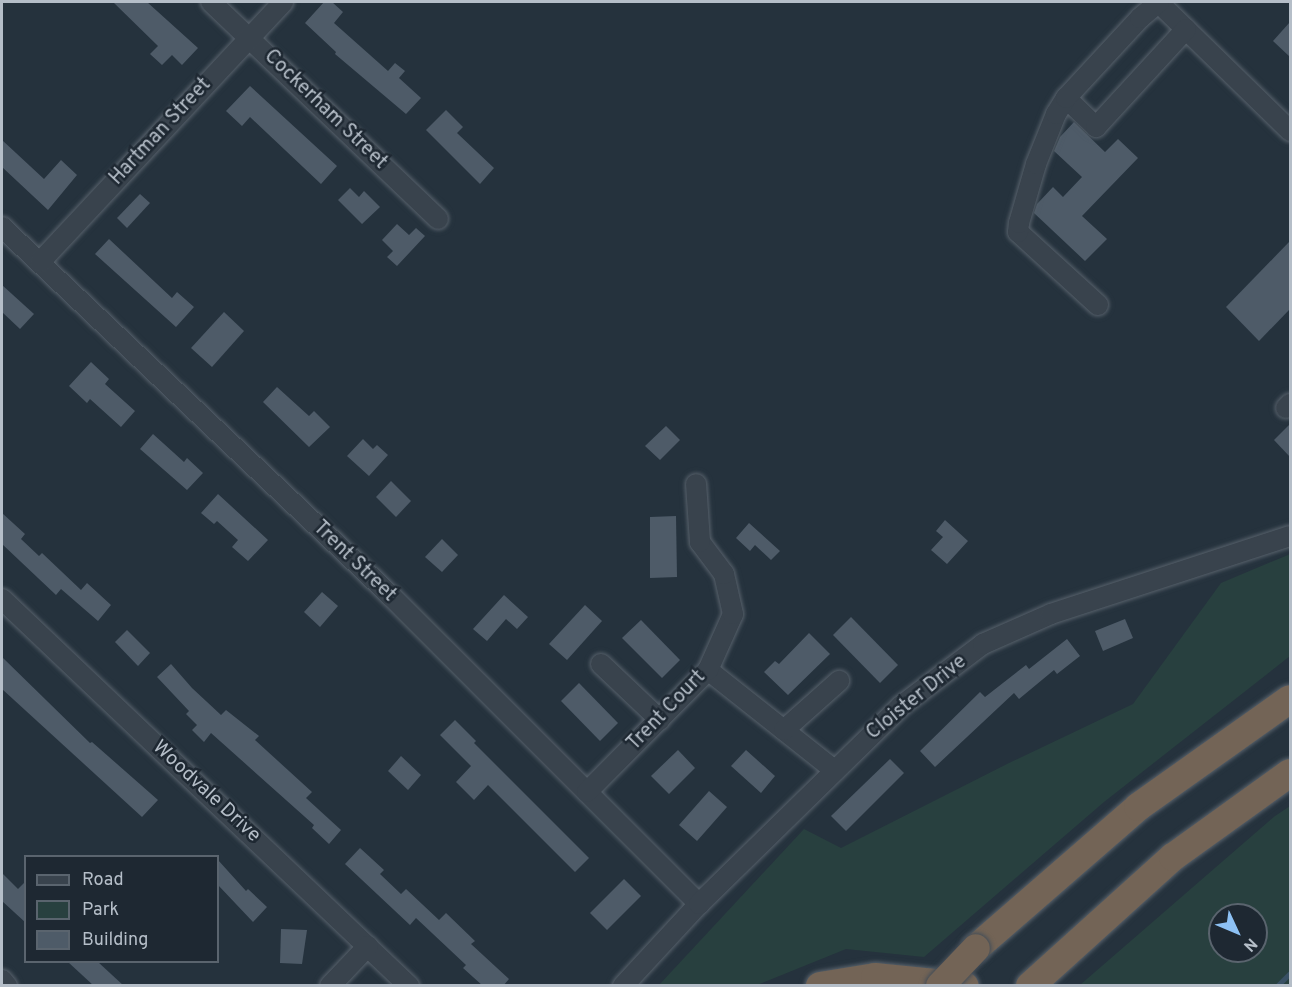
<!DOCTYPE html>
<html>
<head>
<meta charset="utf-8">
<style>
	body { margin:0 }
	#map { position:relative; width:1292px; height:987px; overflow:hidden; background:#25323d; font-family:Overpass,sans-serif }
	div>[style] { position:absolute }
	.green>* { inset:0; background:#28403f }
	.stream>* { height:5px; margin:-2.5px; padding:0 2.5px; transform-origin:2.5px; border-radius:2.5px; background:#395064 }
	.building>* { inset:0; background:#4e5b68 }
	.roads { filter:drop-shadow(0 0 2px #57616b) drop-shadow(0 0 2px #57616b) }
	.minor>* { height:20px; margin:-10px; padding:0 10px; transform-origin:10px; border-radius:10px; background:#39434d }
	.highway>* { height:28px; margin:-14px; padding:0 14px; transform-origin:14px; border-radius:14px; background:#736456 }
	.bridges { filter:drop-shadow(0 0 2px #444e58) drop-shadow(0 0 2px #444e58) }
	.highway-bridge>* { height:28px; margin:-14px; padding:0 14px; transform-origin:14px; border-radius:14px; background:#736456 }
	span { translate:-50% -50%; white-space:nowrap; text-align:center; line-height:1.15; -webkit-text-stroke:5px #1e2832; paint-order:stroke }
	.street-label { font-size:20px; color:#b5bec8 }
	.frame { position:absolute; inset:0; border:3px solid #b5bec8; pointer-events:none }
	.legend { position:absolute; left:24px; top:855px; width:195px; height:108px; box-sizing:border-box; background:#1e2832; border:2px solid #5a646e; margin:0; padding:8px 10px; list-style:none; font-size:18px; color:#b5bec8 }
	.legend li { display:flex; align-items:center; gap:12px; height:30px }
	.legend b { width:30px; border:2px solid #5a646e }
	.north { position:absolute; left:1208px; top:903px; width:60px; height:60px; box-sizing:border-box; background:#1e2832; border:2px solid #5a646e; border-radius:50%; rotate:134deg; font-size:16px; font-weight:700; line-height:24px; text-align:center; color:#b5bec8 }
	.north::after { content:''; display:block; margin:auto; width:21px; height:27px; background:#8dc1f4; clip-path:polygon(50% 0,100% 100%,50% 72%,0 100%) }
</style>
</head>
<body>
<div id="map">
	<div class="green">
		<div style="clip-path:polygon(1290px 554px,1290px 656px,1104px 802px,924px 957px,846px 949px,757px 985px,659px 985px,804px 829px,841px 848px,1009px 763px,1133px 704px,1221px 583px)"></div>
		<div style="clip-path:polygon(evenodd,1290px 806px,1290px 985px,1080px 985px,1275px 816px,1290px 806px,1220px 915px,1256px 915px,1256px 951px,1220px 951px,1220px 915px)"></div>
	</div>
	<div class="stream">
		<div style="left:1277px;top:986px;width:18px;rotate:-45deg"></div>
	</div>
	<div class="building">
		<div style="clip-path:polygon(113px 2px,147px 2px,198px 48px,182px 65px,172px 55px,162px 65px,150px 54px,158px 46px)"></div>
		<div style="clip-path:polygon(324px 2px,332px 2px,343px 12px,334px 23px,388px 71px,395px 63px,405px 71px,399px 78px,421px 98px,406px 114px,335px 54px,336px 52px,305px 23px)"></div>
		<div style="clip-path:polygon(1290px 22px,1290px 57px,1273px 41px)"></div>
		<div style="clip-path:polygon(250px 86px,337px 166px,321px 184px,250px 117px,242px 126px,226px 111px)"></div>
		<div style="clip-path:polygon(446px 110px,463px 127px,457px 133px,494px 168px,480px 184px,426px 130px)"></div>
		<div style="clip-path:polygon(1074px 122px,1105px 152px,1118px 139px,1138px 158px,1082px 216px,1107px 239px,1085px 261px,1034px 213px,1037px 204px,1053px 187px,1063px 197px,1082px 177px,1054px 151px,1060px 137px)"></div>
		<div style="clip-path:polygon(2px 140px,44px 179px,61px 160px,77px 175px,48px 210px,2px 167px)"></div>
		<div style="clip-path:polygon(350px 188px,359px 197px,364px 191px,380px 207px,362px 224px,338px 200px)"></div>
		<div style="clip-path:polygon(140px 194px,150px 203px,127px 228px,117px 218px)"></div>
		<div style="clip-path:polygon(397px 224px,409px 235px,416px 228px,425px 236px,397px 266px,387px 257px,393px 251px,382px 240px)"></div>
		<div style="clip-path:polygon(109px 239px,172px 298px,177px 292px,194px 307px,176px 327px,95px 254px)"></div>
		<div style="clip-path:polygon(1290px 241px,1290px 309px,1259px 341px,1226px 307px)"></div>
		<div style="clip-path:polygon(2px 285px,34px 314px,20px 329px,2px 312px)"></div>
		<div style="clip-path:polygon(224px 312px,244px 331px,212px 367px,191px 348px)"></div>
		<div style="clip-path:polygon(91px 362px,109px 379px,105px 384px,135px 411px,121px 427px,90px 399px,87px 403px,69px 386px)"></div>
		<div style="clip-path:polygon(277px 387px,309px 416px,314px 411px,330px 427px,309px 447px,263px 402px)"></div>
		<div style="clip-path:polygon(1290px 424px,1290px 457px,1274px 440px)"></div>
		<div style="clip-path:polygon(666px 426px,680px 440px,660px 460px,645px 446px)"></div>
		<div style="clip-path:polygon(153px 434px,184px 462px,187px 458px,203px 473px,187px 490px,140px 449px)"></div>
		<div style="clip-path:polygon(363px 439px,373px 449px,377px 445px,388px 455px,369px 476px,347px 456px)"></div>
		<div style="clip-path:polygon(391px 481px,411px 501px,396px 517px,376px 497px)"></div>
		<div style="clip-path:polygon(218px 494px,268px 540px,248px 561px,232px 547px,238px 540px,217px 521px,214px 524px,201px 513px)"></div>
		<div style="clip-path:polygon(2px 513px,25px 534px,21px 539px,39px 556px,42px 553px,81px 590px,87px 583px,111px 605px,98px 621px,61px 589px,56px 595px,2px 544px)"></div>
		<div style="clip-path:polygon(676px 516px,677px 577px,650px 578px,650px 517px)"></div>
		<div style="clip-path:polygon(945px 520px,968px 541px,947px 564px,931px 550px,943px 537px,936px 531px)"></div>
		<div style="clip-path:polygon(749px 523px,780px 551px,771px 560px,755px 545px,750px 551px,736px 538px)"></div>
		<div style="clip-path:polygon(442px 539px,458px 555px,442px 572px,425px 557px)"></div>
		<div style="clip-path:polygon(322px 592px,338px 606px,320px 627px,304px 612px)"></div>
		<div style="clip-path:polygon(504px 595px,528px 617px,517px 629px,506px 619px,487px 641px,473px 629px)"></div>
		<div style="clip-path:polygon(585px 605px,602px 621px,567px 660px,549px 644px)"></div>
		<div style="clip-path:polygon(851px 617px,898px 665px,880px 683px,833px 635px)"></div>
		<div style="clip-path:polygon(1125px 619px,1133px 638px,1103px 651px,1095px 631px)"></div>
		<div style="clip-path:polygon(641px 620px,680px 660px,662px 678px,622px 638px)"></div>
		<div style="clip-path:polygon(127px 630px,150px 653px,138px 666px,115px 642px)"></div>
		<div style="clip-path:polygon(809px 633px,830px 654px,788px 695px,764px 672px,775px 661px,779px 664px)"></div>
		<div style="clip-path:polygon(1067px 639px,1080px 656px,1057px 674px,1054px 670px,1019px 699px,1014px 693px,935px 767px,920px 751px,980px 692px,985px 697px,1026px 665px,1029px 669px)"></div>
		<div style="clip-path:polygon(2px 657px,90px 743px,92px 742px,158px 800px,142px 817px,2px 689px)"></div>
		<div style="clip-path:polygon(171px 664px,192px 688px,221px 715px,226px 710px,259px 736px,255px 740px,312px 792px,306px 798px,341px 830px,329px 844px,312px 828px,314px 825px,211px 733px,204px 742px,192px 730px,197px 725px,186px 714px,189px 711px,157px 677px)"></div>
		<div style="clip-path:polygon(579px 683px,618px 723px,600px 741px,561px 701px)"></div>
		<div style="clip-path:polygon(455px 720px,476px 741px,474px 743px,589px 858px,575px 872px,488px 785px,474px 800px,456px 782px,471px 766px,440px 735px)"></div>
		<div style="clip-path:polygon(678px 750px,695px 768px,669px 794px,651px 776px)"></div>
		<div style="clip-path:polygon(746px 750px,775px 776px,761px 793px,731px 766px)"></div>
		<div style="clip-path:polygon(401px 756px,421px 775px,408px 790px,388px 771px)"></div>
		<div style="clip-path:polygon(890px 759px,904px 773px,846px 831px,831px 816px)"></div>
		<div style="clip-path:polygon(709px 791px,727px 807px,697px 841px,679px 825px)"></div>
		<div style="clip-path:polygon(360px 848px,384px 870px,380px 874px,401px 894px,406px 889px,439px 920px,446px 913px,475px 941px,471px 944px,509px 979px,503px 986px,483px 986px,463px 968px,466px 965px,416px 918px,410px 925px,345px 864px)"></div>
		<div style="clip-path:polygon(218px 860px,246px 891px,248px 889px,267px 907px,253px 922px,218px 885px)"></div>
		<div style="clip-path:polygon(2px 873px,18px 889px,26px 881px,26px 923px,2px 901px)"></div>
		<div style="clip-path:polygon(624px 879px,641px 896px,607px 930px,590px 913px)"></div>
		<div style="clip-path:polygon(281px 929px,307px 930px,302px 964px,280px 963px)"></div>
		<div style="clip-path:polygon(68px 962px,98px 962px,124px 986px,94px 986px)"></div>
	</div>
	<div class="roads">
		<div class="minor">
			<div style="left:211px;top:2px;width:314px;rotate:43.7deg"></div>
			<div style="left:1158px;top:2px;width:185px;rotate:44.3deg"></div>
			<div style="left:1066px;top:98px;width:42px;rotate:44deg"></div>
			<div style="left:1096px;top:127px;width:133px;rotate:-47.4deg"></div>
			<div style="left:2px;top:227px;width:536px;rotate:43.49deg"></div>
			<div style="left:391px;top:596px;width:436px;rotate:45deg"></div>
			<div style="left:40px;top:262px;width:356px;rotate:-46.9deg"></div>
			<div style="left:1098px;top:305px;width:108px;rotate:-137.6deg"></div>
			<div style="left:1018px;top:232px;width:9px;rotate:-84deg"></div>
			<div style="left:1019px;top:223px;width:61px;rotate:-73.9deg"></div>
			<div style="left:1036px;top:164px;width:54px;rotate:-68.2deg"></div>
			<div style="left:1056px;top:114px;width:19px;rotate:-58deg"></div>
			<div style="left:1066px;top:98px;width:109px;rotate:-47.2deg"></div>
			<div style="left:1140px;top:18px;width:25px;rotate:-40deg"></div>
			<div style="left:1286px;top:408px;width:6px;rotate:-45deg"></div>
			<div style="left:2px;top:599px;width:562px;rotate:43.56deg"></div>
			<div style="left:601px;top:664px;width:81px;rotate:43.5deg"></div>
			<div style="left:708px;top:670px;width:161px;rotate:38.4deg"></div>
			<div style="left:784px;top:730px;width:74px;rotate:-41.7deg"></div>
			<div style="left:587px;top:792px;width:172px;rotate:-45.2deg"></div>
			<div style="left:708px;top:670px;width:61px;rotate:-65.9deg"></div>
			<div style="left:733px;top:614px;width:41px;rotate:-102.7deg"></div>
			<div style="left:724px;top:574px;width:40px;rotate:-127deg"></div>
			<div style="left:700px;top:542px;width:58px;rotate:-93.9deg"></div>
			<div style="left:2px;top:980px;width:8px;rotate:50deg"></div>
			<div style="left:330px;top:986px;width:55px;rotate:-46.5deg"></div>
			<div style="left:623px;top:986px;width:112px;rotate:-47.2deg"></div>
			<div style="left:699px;top:904px;width:283px;rotate:-44.4deg"></div>
			<div style="left:901px;top:706px;width:103px;rotate:-37.1deg"></div>
			<div style="left:983px;top:644px;width:74px;rotate:-23.8deg"></div>
			<div style="left:1051px;top:614px;width:251px;rotate:-18.1deg"></div>
		</div>
		<div class="highway">
			<div style="left:976px;top:948px;width:215px;rotate:-41deg"></div>
			<div style="left:1138px;top:807px;width:186px;rotate:-35.4deg"></div>
			<div style="left:820px;top:986px;width:56px;rotate:-9.3deg"></div>
			<div style="left:875px;top:977px;width:90px;rotate:5.7deg"></div>
			<div style="left:1030px;top:986px;width:193px;rotate:-42.1deg"></div>
			<div style="left:1173px;top:857px;width:144px;rotate:-35.7deg"></div>
		</div>
	</div>
	<div class="bridges">
		<div class="highway-bridge">
			<div style="left:940px;top:986px;width:52px;rotate:-46.5deg"></div>
		</div>
	</div>
	<div class="street-label">
		<span style="left:325px;top:110px;rotate:44deg">Cockerham Street</span>
		<span style="left:161px;top:132px;rotate:-47deg">Hartman Street</span>
		<span style="left:354px;top:562px;rotate:44deg">Trent Street</span>
		<span style="left:917px;top:698px;rotate:-39deg">Cloister Drive</span>
		<span style="left:667px;top:711px;rotate:-46deg">Trent Court</span>
		<span style="left:206px;top:792px;rotate:43deg">Woodvale Drive</span>
	</div>
	<div class="frame"></div>
	<ul class="legend">
	<li><b style="height:8px;background:#39434d"></b>Road</li>
	<li><b style="height:16px;background:#28403f"></b>Park</li>
	<li><b style="height:16px;background:#4e5b68"></b>Building</li>
	</ul>
	<div class="north">N</div>
</div>
</body>
</html>
